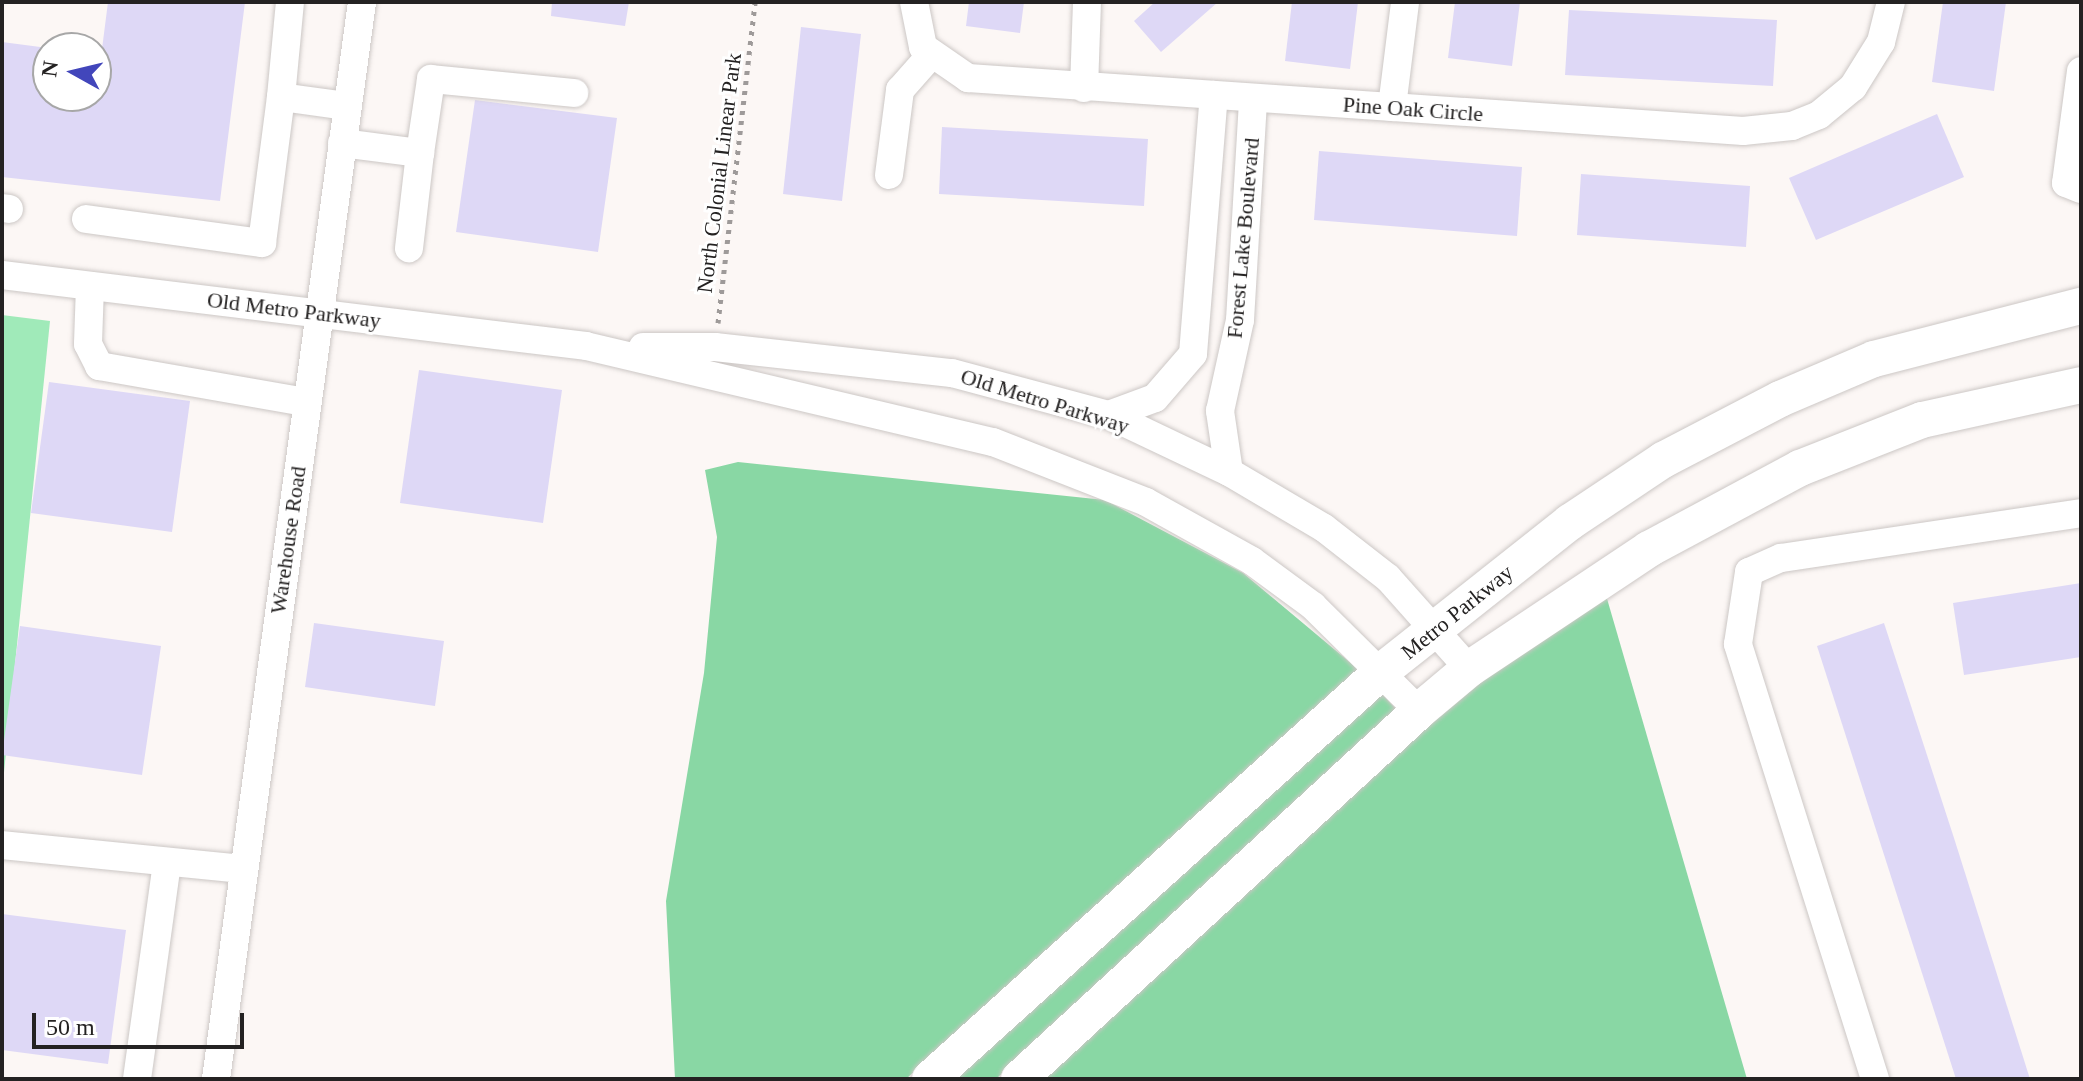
<!DOCTYPE html>
<html>
<head>
<meta charset="utf-8">
<style>
	body { margin:0 }
	#map { position:relative; width:2083px; height:1081px; overflow:hidden; background:#fcf7f5; font-family:Georgia,serif }
	div>[style] { position:absolute }
	.green>* { inset:0; background:#a0eab9 }
	.forest>* { inset:0; background:#89d7a4 }
	.building>* { inset:0; background:#ded8f6 }
	.path>* { height:5px; margin-top:-2.5px; transform-origin:0; background:repeating-linear-gradient(90deg,#9e9a99 0 4px,transparent 0 10px) }
	.roads { filter:drop-shadow(0 0 2px #ccc7c5) drop-shadow(0 0 2px #ccc7c5) }
	.minor>* { height:28px; margin:-14px; padding:0 14px; transform-origin:14px; border-radius:14px; background:#fff }
	.major>* { height:36px; margin:-18px; padding:0 18px; transform-origin:18px; border-radius:18px; background:#fff }
	span { translate:-50% -50%; white-space:nowrap; text-align:center; line-height:1.15; -webkit-text-stroke:6px #fff; paint-order:stroke }
	.street-label { font-size:22px; color:#242222 }
	.frame { position:absolute; inset:0; border:4px solid #242222; pointer-events:none }
	.north { position:absolute; left:32px; top:32px; width:80px; height:80px; box-sizing:border-box; background:#fff; border:2px solid #a7a7a7; border-radius:50%; rotate:278deg; font-size:22px; font-weight:700; line-height:32px; text-align:center; color:#242222 }
	.north::after { content:''; display:block; margin:auto; width:28px; height:36px; background:#4246bb; clip-path:polygon(50% 0,100% 100%,50% 72%,0 100%) }
	.scale { position:absolute; left:32px; top:1013px; width:212px; height:36px; box-sizing:border-box; border:4px solid #242222; border-top:0; padding-left:10px; font-size:24px; line-height:28px; white-space:nowrap; color:#242222; -webkit-text-stroke:6px #fff; paint-order:stroke }
</style>
</head>
<body>
<div id="map">
	<div class="green">
		<div style="clip-path:polygon(2px 315px,50px 321px,2px 792px)"></div>
	</div>
	<div class="forest">
		<div style="clip-path:polygon(738px 462px,1105px 500px,1243px 573px,1359px 670px,906px 1079px,675px 1079px,666px 901px,704px 673px,717px 537px,705px 470px)"></div>
		<div style="clip-path:polygon(1603px 585px,1747px 1079px,1042px 1079px,1430px 722px)"></div>
		<div style="clip-path:polygon(1381px 693px,1396px 709px,996px 1079px,953px 1079px)"></div>
	</div>
	<div class="building">
		<div style="clip-path:polygon(108px 2px,245px 2px,220px 201px,2px 177px,2px 42px,48px 48px,48px 96px,96px 96px)"></div>
		<div style="clip-path:polygon(552px 2px,629px 2px,625px 26px,551px 16px)"></div>
		<div style="clip-path:polygon(969px 2px,1024px 2px,1020px 33px,966px 26px)"></div>
		<div style="clip-path:polygon(1155px 2px,1218px 2px,1161px 52px,1134px 21px)"></div>
		<div style="clip-path:polygon(1292px 2px,1358px 2px,1350px 69px,1285px 61px)"></div>
		<div style="clip-path:polygon(1455px 2px,1520px 2px,1512px 66px,1448px 58px)"></div>
		<div style="clip-path:polygon(1943px 2px,2006px 2px,1994px 91px,1932px 82px)"></div>
		<div style="clip-path:polygon(1569px 10px,1777px 20px,1773px 86px,1565px 75px)"></div>
		<div style="clip-path:polygon(801px 27px,861px 34px,842px 201px,783px 194px)"></div>
		<div style="clip-path:polygon(475px 100px,617px 118px,598px 252px,456px 232px)"></div>
		<div style="clip-path:polygon(1937px 114px,1964px 177px,1816px 240px,1789px 178px)"></div>
		<div style="clip-path:polygon(942px 127px,1148px 139px,1144px 206px,939px 194px)"></div>
		<div style="clip-path:polygon(1319px 151px,1522px 167px,1517px 236px,1314px 220px)"></div>
		<div style="clip-path:polygon(1581px 174px,1750px 186px,1746px 247px,1577px 235px)"></div>
		<div style="clip-path:polygon(419px 370px,562px 390px,543px 523px,400px 503px)"></div>
		<div style="clip-path:polygon(49px 382px,190px 401px,172px 532px,31px 513px)"></div>
		<div style="clip-path:polygon(2081px 583px,2081px 657px,1964px 675px,1953px 603px)"></div>
		<div style="clip-path:polygon(314px 623px,444px 641px,435px 706px,305px 687px)"></div>
		<div style="clip-path:polygon(1884px 623px,1954px 838px,2030px 1079px,1956px 1079px,1817px 646px)"></div>
		<div style="clip-path:polygon(20px 626px,161px 646px,142px 775px,2px 755px)"></div>
		<div style="clip-path:polygon(2px 914px,126px 930px,108px 1064px,2px 1050px)"></div>
	</div>
	<div class="path">
		<div style="left:718px;top:323px;width:323px;rotate:-83.4deg"></div>
	</div>
	<div class="roads">
		<div class="minor">
			<div style="left:914px;top:2px;width:46px;rotate:78.7deg"></div>
			<div style="left:923px;top:47px;width:55px;rotate:34.6deg"></div>
			<div style="left:968px;top:78px;width:777px;rotate:3.91deg"></div>
			<div style="left:1743px;top:131px;width:49px;rotate:-5.8deg"></div>
			<div style="left:1792px;top:126px;width:29px;rotate:-22deg"></div>
			<div style="left:1819px;top:115px;width:44px;rotate:-39.5deg"></div>
			<div style="left:1853px;top:87px;width:53px;rotate:-58.1deg"></div>
			<div style="left:1881px;top:42px;width:41px;rotate:-76deg"></div>
			<div style="left:2081px;top:71px;width:113px;rotate:97.6deg"></div>
			<div style="left:2066px;top:183px;width:16px;rotate:22deg"></div>
			<div style="left:1084px;top:88px;width:86px;rotate:-88deg"></div>
			<div style="left:281px;top:97px;width:95px;rotate:-84.6deg"></div>
			<div style="left:1392px;top:107px;width:106px;rotate:-82.9deg"></div>
			<div style="left:342px;top:143px;width:79px;rotate:7.3deg"></div>
			<div style="left:420px;top:153px;width:96px;rotate:96.6deg"></div>
			<div style="left:420px;top:153px;width:75px;rotate:-81.5deg"></div>
			<div style="left:431px;top:79px;width:144px;rotate:5.6deg"></div>
			<div style="left:889px;top:175px;width:86px;rotate:-82.6deg"></div>
			<div style="left:900px;top:90px;width:47px;rotate:-48.5deg"></div>
			<div style="left:2px;top:208px;width:7px;rotate:8deg"></div>
			<div style="left:86px;top:219px;width:178px;rotate:7.8deg"></div>
			<div style="left:262px;top:243px;width:147px;rotate:-82.6deg"></div>
			<div style="left:281px;top:97px;width:67px;rotate:7.8deg"></div>
			<div style="left:2px;top:275px;width:588px;rotate:6.93deg"></div>
			<div style="left:586px;top:346px;width:418px;rotate:13.3deg"></div>
			<div style="left:993px;top:442px;width:164px;rotate:21.4deg"></div>
			<div style="left:1146px;top:502px;width:121px;rotate:29.1deg"></div>
			<div style="left:1252px;top:561px;width:76px;rotate:36.4deg"></div>
			<div style="left:1313px;top:606px;width:149px;rotate:44.7deg"></div>
			<div style="left:90px;top:286px;width:58px;rotate:92deg"></div>
			<div style="left:88px;top:344px;width:25px;rotate:63deg"></div>
			<div style="left:99px;top:366px;width:210px;rotate:9.9deg"></div>
			<div style="left:643px;top:347px;width:72px"></div>
			<div style="left:715px;top:347px;width:238px;rotate:6.3deg"></div>
			<div style="left:952px;top:373px;width:163px;rotate:15deg"></div>
			<div style="left:1109px;top:415px;width:133px;rotate:25.4deg"></div>
			<div style="left:1229px;top:472px;width:110px;rotate:30.5deg"></div>
			<div style="left:1324px;top:528px;width:81px;rotate:38deg"></div>
			<div style="left:1388px;top:578px;width:122px;rotate:48.3deg"></div>
			<div style="left:1109px;top:415px;width:49px;rotate:-20.3deg"></div>
			<div style="left:1155px;top:398px;width:58px;rotate:-49.2deg"></div>
			<div style="left:1193px;top:354px;width:260px;rotate:-85.4deg"></div>
			<div style="left:1229px;top:472px;width:62px;rotate:-98.4deg"></div>
			<div style="left:1220px;top:411px;width:93px;rotate:-77.6deg"></div>
			<div style="left:1240px;top:320px;width:222px;rotate:-86.6deg"></div>
			<div style="left:2px;top:845px;width:243px;rotate:5.7deg"></div>
			<div style="left:137px;top:1079px;width:219px;rotate:-82.1deg"></div>
			<div style="left:216px;top:1079px;width:1087px;rotate:-82.28deg"></div>
			<div style="left:1875px;top:1079px;width:456px;rotate:-107.5deg"></div>
			<div style="left:1738px;top:644px;width:73px;rotate:-81.3deg"></div>
			<div style="left:1749px;top:572px;width:35px;rotate:-24deg"></div>
			<div style="left:1781px;top:558px;width:303px;rotate:-8.5deg"></div>
		</div>
		<div class="major">
			<div style="left:930px;top:1079px;width:609px;rotate:-42.07deg"></div>
			<div style="left:1382px;top:671px;width:240px;rotate:-38.4deg"></div>
			<div style="left:1570px;top:522px;width:112px;rotate:-33.7deg"></div>
			<div style="left:1663px;top:460px;width:132px;rotate:-27.5deg"></div>
			<div style="left:1780px;top:399px;width:102px;rotate:-23.1deg"></div>
			<div style="left:1874px;top:359px;width:214px;rotate:-14.4deg"></div>
			<div style="left:1019px;top:1079px;width:544px;rotate:-42.61deg"></div>
			<div style="left:1419px;top:711px;width:65px;rotate:-40deg"></div>
			<div style="left:1469px;top:669px;width:216px;rotate:-33.7deg"></div>
			<div style="left:1649px;top:549px;width:171px;rotate:-28.2deg"></div>
			<div style="left:1800px;top:468px;width:131px;rotate:-21.5deg"></div>
			<div style="left:1922px;top:420px;width:163px;rotate:-12.4deg"></div>
		</div>
	</div>
	<div class="street-label">
		<span style="left:1413px;top:109px;rotate:4deg">Pine Oak Circle</span>
		<span style="left:719px;top:173px;rotate:-83deg">North Colonial Linear Park</span>
		<span style="left:1243px;top:238px;rotate:-85deg">Forest Lake Boulevard</span>
		<span style="left:294px;top:310px;rotate:7deg">Old Metro Parkway</span>
		<span style="left:1045px;top:401px;rotate:17deg">Old Metro Parkway</span>
		<span style="left:288px;top:540px;rotate:-82deg">Warehouse Road</span>
		<span style="left:1457px;top:612px;rotate:-39deg">Metro Parkway</span>
	</div>
	<div class="frame"></div>
	<div class="north">N</div>
	<div class="scale">50 m</div>
</div>
</body>
</html>
